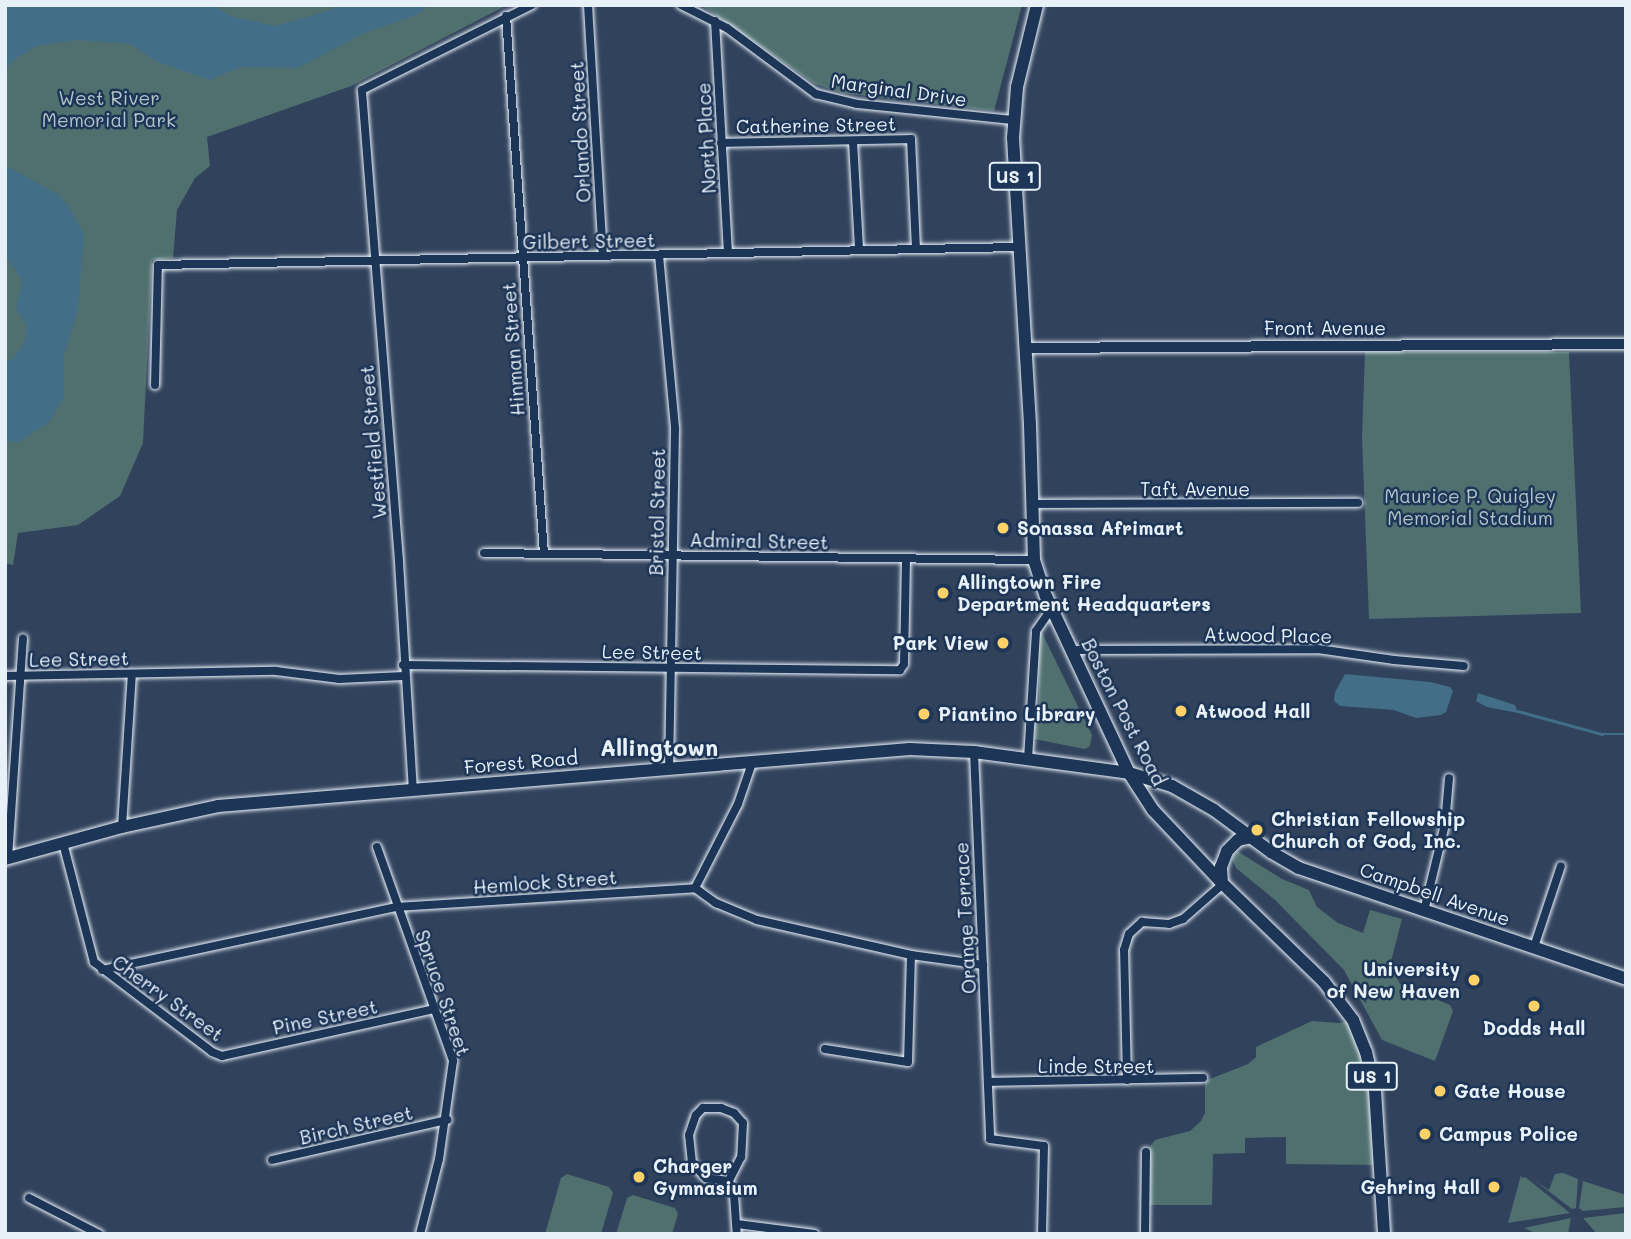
<!DOCTYPE html>
<html>
<head>
<meta charset="utf-8">
<style>
	body { margin:0 }
	#map { position:relative; width:1631px; height:1239px; overflow:hidden; background:#31425c; font-family:Mali,sans-serif }
	div>[style] { position:absolute }
	.green>* { inset:0; background:#50706f }
	.water>* { inset:0; background:#426e88 }
	.stream>* { height:2.5px; margin:-1.25px; padding:0 1.25px; transform-origin:1.25px; border-radius:1.25px; background:#426e88 }
	.roads { filter:drop-shadow(0 0 2px #e8f1f8) drop-shadow(0 0 2px #e8f1f8) }
	.minor>* { height:8px; margin:-4px; padding:0 4px; transform-origin:4px; border-radius:4px; background:#1d3557 }
	.tertiary>* { height:10px; margin:-5px; padding:0 5px; transform-origin:5px; border-radius:5px; background:#1d3557 }
	.secondary>* { height:12px; margin:-6px; padding:0 6px; transform-origin:6px; border-radius:6px; background:#1d3557 }
	.primary>* { height:12px; margin:-6px; padding:0 6px; transform-origin:6px; border-radius:6px; background:#1d3557 }
	.dots>* { width:19px; height:19px; translate:-50% -50%; box-sizing:border-box; border:4px solid #1d3557; border-radius:50% }
	span { translate:-50% -50%; white-space:nowrap; text-align:center; line-height:1.15; -webkit-text-stroke:5px #1d3557; paint-order:stroke }
	.shield-label span { padding:2px 5px; background:#1d3557; border:2px solid; border-radius:5px; -webkit-text-stroke-width:0 }
	.shield-label { font-size:18px; color:#e8f1f8; font-weight:700 }
	.street-label { font-size:19px; color:#e8f1f8 }
	.park-label { font-size:19px; color:#b3c4c8 }
	.poi-label { font-size:19px; color:#e8f1f8; font-weight:700 }
	.left { translate:0 -50%; text-align:left }
	.right { translate:-100% -50%; text-align:right }
	.quarter-label { font-size:23px; color:#e8f1f8; font-weight:700 }
	.frame { position:absolute; inset:0; border:7px solid #e8f1f8; pointer-events:none }
</style>
</head>
<body>
<div id="map">
	<div class="green">
		<div style="clip-path:polygon(5px 5px,507px 5px,351px 86px,207px 137px,210px 166px,195px 178px,177px 210px,173px 258px,152px 260px,143px 443px,120px 496px,78px 525px,18px 533px,13px 565px,5px 563px)"></div>
		<div style="clip-path:polygon(701px 5px,1022px 5px,994px 111px,842px 93px,815px 84px)"></div>
		<div style="clip-path:polygon(1365px 352px,1569px 352px,1581px 613px,1369px 619px,1362px 438px)"></div>
		<div style="clip-path:polygon(1042px 633px,1092px 735px,1090px 746px,1085px 749px,1034px 739px,1035px 722px,1039px 716px,1039px 634px)"></div>
		<div style="clip-path:polygon(1237px 851px,1282px 879px,1309px 890px,1317px 907px,1338px 923px,1363px 933px,1370px 910px,1402px 919px,1390px 965px,1400px 984px,1450px 1005px,1453px 1011px,1435px 1061px,1382px 1040px,1344px 970px,1275px 900px,1236px 868px,1232px 858px)"></div>
		<div style="clip-path:polygon(1353px 1020px,1366px 1052px,1380px 1165px,1286px 1164px,1286px 1137px,1245px 1138px,1245px 1153px,1213px 1154px,1212px 1205px,1146px 1205px,1146px 1152px,1155px 1140px,1190px 1131px,1201px 1121px,1205px 1113px,1205px 1081px,1248px 1064px,1256px 1057px,1256px 1047px,1312px 1021px,1339px 1023px)"></div>
		<div style="clip-path:polygon(1563px 1173px,1578px 1179px,1576px 1208px,1572px 1209px,1534px 1180px,1549px 1190px,1555px 1174px)"></div>
		<div style="clip-path:polygon(567px 1174px,609px 1187px,613px 1193px,601px 1234px,545px 1234px,561px 1178px)"></div>
		<div style="clip-path:polygon(1521px 1175px,1522px 1178px,1525px 1177px,1570px 1213px,1508px 1223px)"></div>
		<div style="clip-path:polygon(1583px 1181px,1626px 1195px,1626px 1207px,1583px 1211px,1579px 1208px)"></div>
		<div style="clip-path:polygon(633px 1195px,675px 1208px,678px 1214px,672px 1234px,616px 1234px,627px 1198px)"></div>
		<div style="clip-path:polygon(1626px 1213px,1626px 1234px,1597px 1234px,1583px 1218px)"></div>
		<div style="clip-path:polygon(1571px 1218px,1568px 1234px,1537px 1234px,1524px 1228px)"></div>
	</div>
	<div class="water">
		<div style="clip-path:polygon(5px 5px,215px 5px,229px 16px,275px 26px,325px 12px,339px 5px,429px 5px,416px 15px,364px 33px,298px 68px,240px 67px,210px 80px,155px 61px,131px 44px,77px 40px,36px 46px,15px 59px,5px 70px)"></div>
		<div style="clip-path:polygon(5px 165px,57px 194px,69px 206px,84px 234px,78px 310px,64px 355px,64px 398px,49px 422px,19px 442px,5px 441px,5px 360px,12px 360px,25px 341px,27px 326px,16px 309px,22px 281px,5px 254px)"></div>
		<div style="clip-path:polygon(1345px 674px,1430px 682px,1450px 687px,1453px 691px,1446px 712px,1441px 715px,1416px 718px,1394px 710px,1340px 706px,1334px 701px,1335px 692px)"></div>
		<div style="clip-path:polygon(1478px 693px,1515px 705px,1518px 713px,1487px 707px,1476px 701px)"></div>
	</div>
	<div class="stream">
		<div style="left:1518px;top:711px;width:87px;rotate:15.3deg"></div>
		<div style="left:1602px;top:734px;width:24px"></div>
	</div>
	<div class="roads">
		<div class="minor">
			<div style="left:588px;top:5px;width:251px;rotate:86.6deg"></div>
			<div style="left:681px;top:5px;width:51px;rotate:26.6deg"></div>
			<div style="left:727px;top:28px;width:111px;rotate:36.6deg"></div>
			<div style="left:816px;top:94px;width:42px;rotate:13.7deg"></div>
			<div style="left:857px;top:104px;width:157px;rotate:5.9deg"></div>
			<div style="left:506px;top:16px;width:539px;rotate:85.96deg"></div>
			<div style="left:715px;top:21px;width:232px;rotate:86.8deg"></div>
			<div style="left:853px;top:141px;width:109px;rotate:86.8deg"></div>
			<div style="left:721px;top:143px;width:190px;rotate:-1.2deg"></div>
			<div style="left:911px;top:139px;width:109px;rotate:87.4deg"></div>
			<div style="left:659px;top:255px;width:175px;rotate:84.7deg"></div>
			<div style="left:675px;top:429px;width:340px;rotate:91deg"></div>
			<div style="left:155px;top:385px;width:120px;rotate:-88.6deg"></div>
			<div style="left:158px;top:265px;width:861px;rotate:-1.2deg"></div>
			<div style="left:1032px;top:504px;width:326px;rotate:-0.2deg"></div>
			<div style="left:484px;top:553px;width:550px;rotate:0.73deg"></div>
			<div style="left:1071px;top:650px;width:247px;rotate:-0.2deg"></div>
			<div style="left:1318px;top:649px;width:77px;rotate:8.2deg"></div>
			<div style="left:1394px;top:660px;width:70px;rotate:4.9deg"></div>
			<div style="left:403px;top:665px;width:497px;rotate:0.6deg"></div>
			<div style="left:900px;top:670px;width:7px;rotate:-56deg"></div>
			<div style="left:904px;top:664px;width:105px;rotate:-88.9deg"></div>
			<div style="left:5px;top:676px;width:271px;rotate:-1.1deg"></div>
			<div style="left:276px;top:671px;width:64px;rotate:7.2deg"></div>
			<div style="left:339px;top:679px;width:65px;rotate:-2.6deg"></div>
			<div style="left:974px;top:752px;width:387px;rotate:87.6deg"></div>
			<div style="left:990px;top:1139px;width:54px;rotate:7.4deg"></div>
			<div style="left:1044px;top:1146px;width:88px;rotate:91.3deg"></div>
			<div style="left:1028px;top:759px;width:128px;rotate:-86.4deg"></div>
			<div style="left:1036px;top:631px;width:28px;rotate:-55deg"></div>
			<div style="left:413px;top:791px;width:230px;rotate:-93.5deg"></div>
			<div style="left:399px;top:561px;width:472px;rotate:-94.5deg"></div>
			<div style="left:362px;top:90px;width:190px;rotate:-26.6deg"></div>
			<div style="left:122px;top:827px;width:153px;rotate:-86.3deg"></div>
			<div style="left:63px;top:843px;width:123px;rotate:75.4deg"></div>
			<div style="left:94px;top:962px;width:148px;rotate:37.3deg"></div>
			<div style="left:212px;top:1052px;width:11px;rotate:22deg"></div>
			<div style="left:222px;top:1056px;width:217px;rotate:-12.5deg"></div>
			<div style="left:377px;top:847px;width:227px;rotate:70.4deg"></div>
			<div style="left:453px;top:1061px;width:99px;rotate:98.1deg"></div>
			<div style="left:439px;top:1159px;width:77px;rotate:104.2deg"></div>
			<div style="left:8px;top:858px;width:220px;rotate:-86.1deg"></div>
			<div style="left:695px;top:888px;width:94px;rotate:-62.9deg"></div>
			<div style="left:738px;top:804px;width:43px;rotate:-71.1deg"></div>
			<div style="left:1424px;top:911px;width:89px;rotate:-76.4deg"></div>
			<div style="left:1445px;top:824px;width:46px;rotate:-85deg"></div>
			<div style="left:1534px;top:947px;width:85px;rotate:-71.6deg"></div>
			<div style="left:102px;top:970px;width:301px;rotate:-12.1deg"></div>
			<div style="left:396px;top:907px;width:300px;rotate:-3.6deg"></div>
			<div style="left:695px;top:888px;width:26px;rotate:36deg"></div>
			<div style="left:716px;top:903px;width:44px;rotate:22.5deg"></div>
			<div style="left:757px;top:920px;width:158px;rotate:12.8deg"></div>
			<div style="left:911px;top:955px;width:73px;rotate:7.9deg"></div>
			<div style="left:825px;top:1049px;width:84px;rotate:8.9deg"></div>
			<div style="left:908px;top:1062px;width:107px;rotate:-88.4deg"></div>
			<div style="left:1127px;top:1080px;width:130px;rotate:-91.3deg"></div>
			<div style="left:1124px;top:950px;width:17px;rotate:-73deg"></div>
			<div style="left:1129px;top:934px;width:18px;rotate:-43deg"></div>
			<div style="left:1142px;top:922px;width:27px;rotate:4deg"></div>
			<div style="left:1169px;top:924px;width:15px;rotate:-20deg"></div>
			<div style="left:1183px;top:919px;width:53px;rotate:-41.2deg"></div>
			<div style="left:988px;top:1082px;width:215px;rotate:-1.1deg"></div>
			<div style="left:703px;top:1108px;width:18px"></div>
			<div style="left:721px;top:1108px;width:14px;rotate:21deg"></div>
			<div style="left:734px;top:1113px;width:13px;rotate:48deg"></div>
			<div style="left:743px;top:1123px;width:34px;rotate:93deg"></div>
			<div style="left:741px;top:1157px;width:27px;rotate:117deg"></div>
			<div style="left:729px;top:1181px;width:23px;rotate:-173deg"></div>
			<div style="left:706px;top:1178px;width:21px;rotate:-133deg"></div>
			<div style="left:692px;top:1163px;width:28px;rotate:-96deg"></div>
			<div style="left:689px;top:1135px;width:21px;rotate:-71deg"></div>
			<div style="left:696px;top:1115px;width:10px;rotate:-45deg"></div>
			<div style="left:272px;top:1160px;width:180px;rotate:-12.9deg"></div>
			<div style="left:729px;top:1181px;width:15px;rotate:70deg"></div>
			<div style="left:734px;top:1195px;width:39px;rotate:86deg"></div>
			<div style="left:29px;top:1198px;width:79px;rotate:27.2deg"></div>
			<div style="left:737px;top:1224px;width:78px;rotate:7.4deg"></div>
			<div style="left:1145px;top:1234px;width:82px;rotate:-89.3deg"></div>
		</div>
		<div class="tertiary">
			<div style="left:1025px;top:348px;width:601px;rotate:-0.38deg"></div>
		</div>
		<div class="secondary">
			<div style="left:5px;top:859px;width:121px;rotate:-15.3deg"></div>
			<div style="left:122px;top:827px;width:98px;rotate:-12.3deg"></div>
			<div style="left:218px;top:806px;width:694px;rotate:-4.71deg"></div>
			<div style="left:910px;top:749px;width:64px;rotate:2.7deg"></div>
			<div style="left:974px;top:752px;width:156px;rotate:7.7deg"></div>
			<div style="left:1129px;top:773px;width:45px;rotate:16.8deg"></div>
			<div style="left:1172px;top:786px;width:48px;rotate:29.7deg"></div>
			<div style="left:1214px;top:810px;width:71px;rotate:36.4deg"></div>
			<div style="left:1271px;top:852px;width:32px;rotate:30deg"></div>
			<div style="left:1299px;top:868px;width:345px;rotate:18.7deg"></div>
		</div>
		<div class="primary">
			<div style="left:1037px;top:5px;width:84px;rotate:103.7deg"></div>
			<div style="left:1017px;top:87px;width:51px;rotate:94.5deg"></div>
			<div style="left:1013px;top:138px;width:288px;rotate:86.6deg"></div>
			<div style="left:1030px;top:425px;width:135px;rotate:88.3deg"></div>
			<div style="left:1034px;top:560px;width:38px;rotate:72deg"></div>
			<div style="left:1046px;top:596px;width:195px;rotate:64.9deg"></div>
			<div style="left:1129px;top:773px;width:44px;rotate:57deg"></div>
			<div style="left:1153px;top:810px;width:100px;rotate:46.6deg"></div>
			<div style="left:1222px;top:883px;width:142px;rotate:44.1deg"></div>
			<div style="left:1324px;top:982px;width:48px;rotate:52.7deg"></div>
			<div style="left:1353px;top:1020px;width:35px;rotate:68deg"></div>
			<div style="left:1366px;top:1052px;width:39px;rotate:77deg"></div>
			<div style="left:1375px;top:1090px;width:144px;rotate:86.4deg"></div>
			<div style="left:1222px;top:883px;width:16px;rotate:-94deg"></div>
			<div style="left:1221px;top:867px;width:17px;rotate:-69deg"></div>
			<div style="left:1227px;top:851px;width:16px;rotate:-45deg"></div>
			<div style="left:1238px;top:840px;width:14px;rotate:-12deg"></div>
		</div>
	</div>
	<div class="dots">
		<div style="left:1003px;top:528px;background:#ffd166"></div>
		<div style="left:943px;top:593px;background:#ffd166"></div>
		<div style="left:1003px;top:643px;background:#ffd166"></div>
		<div style="left:1181px;top:711px;background:#ffd166"></div>
		<div style="left:924px;top:714px;background:#ffd166"></div>
		<div style="left:1257px;top:830px;background:#ffd166"></div>
		<div style="left:1474px;top:980px;background:#ffd166"></div>
		<div style="left:1534px;top:1006px;background:#ffd166"></div>
		<div style="left:1440px;top:1091px;background:#ffd166"></div>
		<div style="left:1425px;top:1134px;background:#ffd166"></div>
		<div style="left:639px;top:1177px;background:#ffd166"></div>
		<div style="left:1494px;top:1187px;background:#ffd166"></div>
	</div>
	<div class="shield-label">
		<span style="left:1015px;top:176px">US 1</span>
		<span style="left:1372px;top:1076px">US 1</span>
	</div>
	<div class="street-label">
		<span style="left:899px;top:90px;rotate:8deg">Marginal Drive</span>
		<span style="left:816px;top:125px;rotate:-1deg">Catherine Street</span>
		<span style="left:580px;top:132px;rotate:-93deg">Orlando Street</span>
		<span style="left:706px;top:138px;rotate:-93deg">North Place</span>
		<span style="left:589px;top:241px;rotate:-1deg">Gilbert Street</span>
		<span style="left:1325px;top:328px">Front Avenue</span>
		<span style="left:513px;top:349px;rotate:-94deg">Hinman Street</span>
		<span style="left:373px;top:442px;rotate:-95deg">Westfield Street</span>
		<span style="left:1195px;top:489px">Taft Avenue</span>
		<span style="left:657px;top:512px;rotate:-89deg">Bristol Street</span>
		<span style="left:759px;top:541px;rotate:1deg">Admiral Street</span>
		<span style="left:1268px;top:635px;rotate:1deg">Atwood Place</span>
		<span style="left:652px;top:652px;rotate:1deg">Lee Street</span>
		<span style="left:79px;top:659px;rotate:-1deg">Lee Street</span>
		<span style="left:1124px;top:712px;rotate:63deg">Boston Post Road</span>
		<span style="left:521px;top:762px;rotate:-5deg">Forest Road</span>
		<span style="left:545px;top:882px;rotate:-4deg">Hemlock Street</span>
		<span style="left:1435px;top:894px;rotate:19deg">Campbell Avenue</span>
		<span style="left:965px;top:918px;rotate:-93deg">Orange Terrace</span>
		<span style="left:443px;top:993px;rotate:71deg">Spruce Street</span>
		<span style="left:168px;top:998px;rotate:36deg">Cherry Street</span>
		<span style="left:325px;top:1017px;rotate:-12deg">Pine Street</span>
		<span style="left:1096px;top:1066px">Linde Street</span>
		<span style="left:356px;top:1125px;rotate:-13deg">Birch Street</span>
	</div>
	<div class="park-label">
		<span style="left:109px;top:109px">West River<br>Memorial Park</span>
		<span style="left:1470px;top:507px">Maurice P. Quigley<br>Memorial Stadium</span>
	</div>
	<div class="poi-label">
		<span class="left" style="left:1017px;top:528px">Sonassa Afrimart</span>
		<span class="left" style="left:957px;top:593px">Allingtown Fire<br>Department Headquarters</span>
		<span class="right" style="left:989px;top:643px">Park View</span>
		<span class="left" style="left:1195px;top:711px">Atwood Hall</span>
		<span class="left" style="left:938px;top:714px">Piantino Library</span>
		<span class="left" style="left:1271px;top:830px">Christian Fellowship<br>Church of God, Inc.</span>
		<span class="right" style="left:1460px;top:980px">University<br>of New Haven</span>
		<span style="left:1534px;top:1028px">Dodds Hall</span>
		<span class="left" style="left:1454px;top:1091px">Gate House</span>
		<span class="left" style="left:1439px;top:1134px">Campus Police</span>
		<span class="left" style="left:653px;top:1177px">Charger<br>Gymnasium</span>
		<span class="right" style="left:1480px;top:1187px">Gehring Hall</span>
	</div>
	<div class="quarter-label">
		<span style="left:659px;top:747px">Allingtown</span>
	</div>
	<div class="frame"></div>
</div>
</body>
</html>
